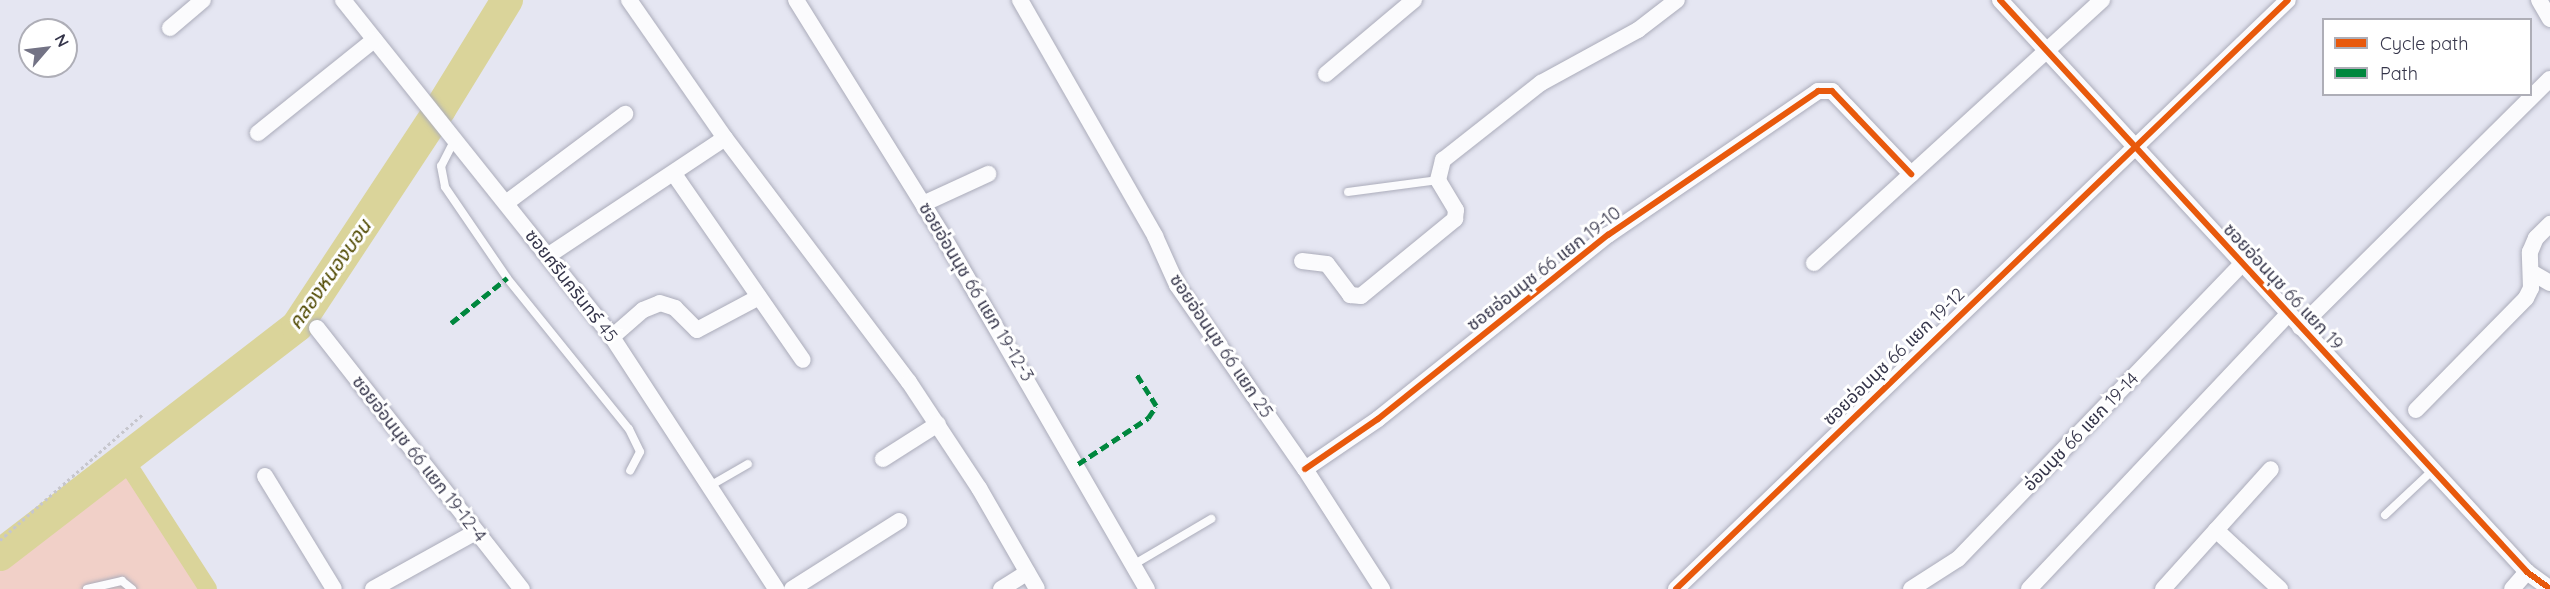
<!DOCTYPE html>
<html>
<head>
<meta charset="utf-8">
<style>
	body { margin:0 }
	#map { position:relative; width:2550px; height:589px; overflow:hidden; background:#e5e6f2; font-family:Quicksand,"Noto Sans Thai",sans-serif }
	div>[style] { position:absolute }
	.green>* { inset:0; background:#f1d0c8 }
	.canal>* { height:18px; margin:-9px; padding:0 9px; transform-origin:9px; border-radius:9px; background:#dad49a }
	.river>* { height:32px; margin:-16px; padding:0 16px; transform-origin:16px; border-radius:16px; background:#dad49a }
	.path>* { height:3px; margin-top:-1.5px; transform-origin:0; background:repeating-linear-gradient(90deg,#c6c6cd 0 3px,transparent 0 6px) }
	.roads { filter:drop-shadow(0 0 2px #abacba) drop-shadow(0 0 2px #abacba) }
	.service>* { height:8px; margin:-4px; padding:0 4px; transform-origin:4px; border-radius:4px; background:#fbfbfd }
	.minor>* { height:16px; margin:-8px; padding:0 8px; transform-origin:8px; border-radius:8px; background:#fbfbfd }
	.quiet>* { height:4.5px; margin-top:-2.25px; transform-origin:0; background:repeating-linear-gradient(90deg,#00873e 0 9px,transparent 0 13.5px) }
	.cycleway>* { height:6px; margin:-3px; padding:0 3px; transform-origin:3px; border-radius:3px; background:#e8590c }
	span { translate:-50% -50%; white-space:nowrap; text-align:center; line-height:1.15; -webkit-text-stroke:6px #fff; paint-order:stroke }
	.street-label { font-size:18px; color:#35354a }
	.water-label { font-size:20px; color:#504900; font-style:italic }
	.legend { position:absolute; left:2322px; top:18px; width:210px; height:78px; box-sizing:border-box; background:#fff; border:2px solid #aeaeb7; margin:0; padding:8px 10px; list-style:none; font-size:18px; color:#35354a }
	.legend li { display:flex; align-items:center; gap:12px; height:30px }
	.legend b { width:30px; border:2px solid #aeaeb7 }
	.north { position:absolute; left:18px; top:18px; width:60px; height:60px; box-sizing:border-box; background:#fff; border:2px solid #aeaeb7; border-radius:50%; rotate:62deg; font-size:16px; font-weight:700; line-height:24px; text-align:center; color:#35354a }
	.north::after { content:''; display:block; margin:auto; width:21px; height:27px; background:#737385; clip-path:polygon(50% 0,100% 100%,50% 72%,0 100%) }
</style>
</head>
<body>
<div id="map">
	<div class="green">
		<div style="clip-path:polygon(125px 460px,208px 589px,0 589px,0 555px)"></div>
	</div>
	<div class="canal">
		<div style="left:125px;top:460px;width:153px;rotate:57.2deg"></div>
	</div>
	<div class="river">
		<div style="left:0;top:555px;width:375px;rotate:-37.6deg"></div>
		<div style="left:297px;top:326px;width:260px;rotate:-56.6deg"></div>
		<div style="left:440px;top:109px;width:128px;rotate:-58.4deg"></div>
	</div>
	<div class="path">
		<div style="left:0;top:540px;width:192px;rotate:-41.4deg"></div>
	</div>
	<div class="roads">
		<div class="service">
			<div style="left:454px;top:141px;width:28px;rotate:117deg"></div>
			<div style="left:441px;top:166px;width:21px;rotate:79deg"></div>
			<div style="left:445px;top:187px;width:110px;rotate:55.7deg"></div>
			<div style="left:507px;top:278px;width:194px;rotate:51.1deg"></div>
			<div style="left:629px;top:429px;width:25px;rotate:64deg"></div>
			<div style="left:640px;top:452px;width:21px;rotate:118deg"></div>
			<div style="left:1348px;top:192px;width:91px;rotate:-7.6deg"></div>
			<div style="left:708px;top:487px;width:46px;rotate:-29.9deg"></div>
			<div style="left:2385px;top:515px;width:66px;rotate:-43.2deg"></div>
			<div style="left:1133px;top:565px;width:91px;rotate:-30.5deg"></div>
			<div style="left:87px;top:589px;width:36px;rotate:-13deg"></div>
			<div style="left:122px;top:581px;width:13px;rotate:39deg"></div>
		</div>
		<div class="minor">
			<div style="left:343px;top:0;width:431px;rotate:51.4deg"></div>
			<div style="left:612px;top:337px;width:301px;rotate:56.9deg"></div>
			<div style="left:629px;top:0;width:168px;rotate:55.2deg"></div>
			<div style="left:725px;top:138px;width:306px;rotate:53deg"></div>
			<div style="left:909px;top:382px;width:127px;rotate:56.6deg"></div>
			<div style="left:979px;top:488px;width:116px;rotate:60.1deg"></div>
			<div style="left:796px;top:0;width:278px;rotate:58.1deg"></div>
			<div style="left:943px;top:236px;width:408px;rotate:60deg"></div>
			<div style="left:1020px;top:0;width:272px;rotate:60.2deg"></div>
			<div style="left:1155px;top:236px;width:54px;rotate:65.8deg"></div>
			<div style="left:1177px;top:285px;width:224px;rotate:55.2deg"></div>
			<div style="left:1305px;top:469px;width:143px;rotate:57.3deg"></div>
			<div style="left:2000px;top:0;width:778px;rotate:47.34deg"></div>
			<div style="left:2527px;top:572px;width:29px;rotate:36deg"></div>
			<div style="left:2539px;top:0;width:22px;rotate:60deg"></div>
			<div style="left:170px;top:28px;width:43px;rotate:-40.3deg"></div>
			<div style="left:1326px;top:74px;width:115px;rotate:-40.1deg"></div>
			<div style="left:258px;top:133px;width:149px;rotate:-38.7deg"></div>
			<div style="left:674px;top:174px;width:226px;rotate:55.3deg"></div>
			<div style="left:506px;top:203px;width:149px;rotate:-36.8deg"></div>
			<div style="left:923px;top:204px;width:72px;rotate:-24.8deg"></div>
			<div style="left:549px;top:255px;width:211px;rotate:-33.6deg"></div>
			<div style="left:1302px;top:261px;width:25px;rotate:7deg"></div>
			<div style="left:1327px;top:264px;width:39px;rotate:53deg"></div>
			<div style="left:1350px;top:295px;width:11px;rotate:5deg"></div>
			<div style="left:1361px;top:296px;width:122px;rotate:-39.3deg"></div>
			<div style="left:1455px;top:219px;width:9px;rotate:-84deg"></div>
			<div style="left:1456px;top:210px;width:35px;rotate:-121deg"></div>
			<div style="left:1438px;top:180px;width:21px;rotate:-76deg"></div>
			<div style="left:1443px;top:160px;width:125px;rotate:-38.2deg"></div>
			<div style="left:1541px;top:83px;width:111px;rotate:-28.7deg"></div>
			<div style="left:1638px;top:30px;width:49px;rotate:-37.6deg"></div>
			<div style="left:1814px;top:263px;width:390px;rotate:-42.4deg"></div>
			<div style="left:2531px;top:272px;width:22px;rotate:30deg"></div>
			<div style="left:2300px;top:327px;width:352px;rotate:-44.8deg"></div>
			<div style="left:317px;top:328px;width:332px;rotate:51.9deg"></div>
			<div style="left:612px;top:337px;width:41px;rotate:-41.1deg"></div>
			<div style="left:643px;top:310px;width:18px;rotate:-22deg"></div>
			<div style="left:660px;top:303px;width:16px;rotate:18deg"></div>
			<div style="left:675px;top:308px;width:31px;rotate:45deg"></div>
			<div style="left:697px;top:330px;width:70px;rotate:-28deg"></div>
			<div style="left:2416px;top:410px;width:157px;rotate:-45.5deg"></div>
			<div style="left:2526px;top:298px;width:11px;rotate:-63deg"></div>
			<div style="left:2531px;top:288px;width:36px;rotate:-92deg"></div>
			<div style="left:2530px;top:252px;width:15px;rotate:-67deg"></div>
			<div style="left:2536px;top:238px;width:20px;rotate:-45deg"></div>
			<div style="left:883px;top:459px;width:65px;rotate:-32.5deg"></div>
			<div style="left:1305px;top:469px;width:88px;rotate:-34.4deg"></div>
			<div style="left:1378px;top:419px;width:295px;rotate:-38.7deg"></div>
			<div style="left:1608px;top:235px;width:255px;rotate:-34.4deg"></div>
			<div style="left:1818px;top:91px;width:14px"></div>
			<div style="left:1832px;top:91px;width:115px;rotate:46.4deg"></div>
			<div style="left:265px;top:476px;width:132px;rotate:58.6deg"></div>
			<div style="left:2216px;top:530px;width:87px;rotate:42.7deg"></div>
			<div style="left:373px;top:589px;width:118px;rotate:-29deg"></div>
			<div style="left:792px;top:589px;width:127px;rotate:-32.4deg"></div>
			<div style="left:1001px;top:589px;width:31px;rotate:-32deg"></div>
			<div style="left:1676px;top:589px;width:849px;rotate:-43.9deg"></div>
			<div style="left:1911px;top:589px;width:56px;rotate:-32.6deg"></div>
			<div style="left:1958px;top:559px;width:409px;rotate:-46.1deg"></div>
			<div style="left:2029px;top:589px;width:378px;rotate:-46.7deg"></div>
			<div style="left:2163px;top:589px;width:161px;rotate:-48deg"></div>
			<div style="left:2512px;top:589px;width:23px;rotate:-49deg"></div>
		</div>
	</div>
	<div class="quiet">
		<div style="left:451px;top:323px;width:72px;rotate:-38.8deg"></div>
		<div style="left:1078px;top:464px;width:84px;rotate:-33.3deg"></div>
		<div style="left:1148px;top:418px;width:14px;rotate:-56deg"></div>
		<div style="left:1156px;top:406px;width:39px;rotate:-122deg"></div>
	</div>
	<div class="cycleway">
		<div style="left:2000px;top:0;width:778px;rotate:47.34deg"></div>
		<div style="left:2527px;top:572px;width:29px;rotate:36deg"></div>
		<div style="left:1305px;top:469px;width:88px;rotate:-34.4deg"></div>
		<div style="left:1378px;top:419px;width:295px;rotate:-38.7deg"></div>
		<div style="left:1608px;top:235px;width:255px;rotate:-34.4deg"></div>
		<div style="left:1818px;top:91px;width:14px"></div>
		<div style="left:1832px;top:91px;width:115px;rotate:46.4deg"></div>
		<div style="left:1676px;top:589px;width:849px;rotate:-43.9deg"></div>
	</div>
	<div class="street-label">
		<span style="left:1544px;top:269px;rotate:-38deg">ซอยอ่อนนุช 66 แยก 19-10</span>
		<span style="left:571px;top:286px;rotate:52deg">ซอยศรีนครินทร์ 45</span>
		<span style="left:2283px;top:287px;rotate:47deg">ซอยอ่อนนุช 66 แยก 19</span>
		<span style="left:976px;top:292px;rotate:59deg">ซอยอ่อนนุช 66 แยก 19-12-3</span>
		<span style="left:1221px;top:346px;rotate:56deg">ซอยอ่อนนุช 66 แยก 25</span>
		<span style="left:1894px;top:357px;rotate:-44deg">ซอยอ่อนนุช 66 แยก 19-12</span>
		<span style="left:2081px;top:432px;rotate:-46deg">อ่อนนุช 66 แยก 19-14</span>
		<span style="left:419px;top:459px;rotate:52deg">ซอยอ่อนนุช 66 แยก 19-12-4</span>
	</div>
	<div class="water-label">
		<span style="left:329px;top:274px;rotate:-55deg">คลองหนองบอน</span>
	</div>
	<ul class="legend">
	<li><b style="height:8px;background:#e8590c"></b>Cycle path</li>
	<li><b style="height:8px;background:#00873e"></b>Path</li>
	</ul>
	<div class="north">N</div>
</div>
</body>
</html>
